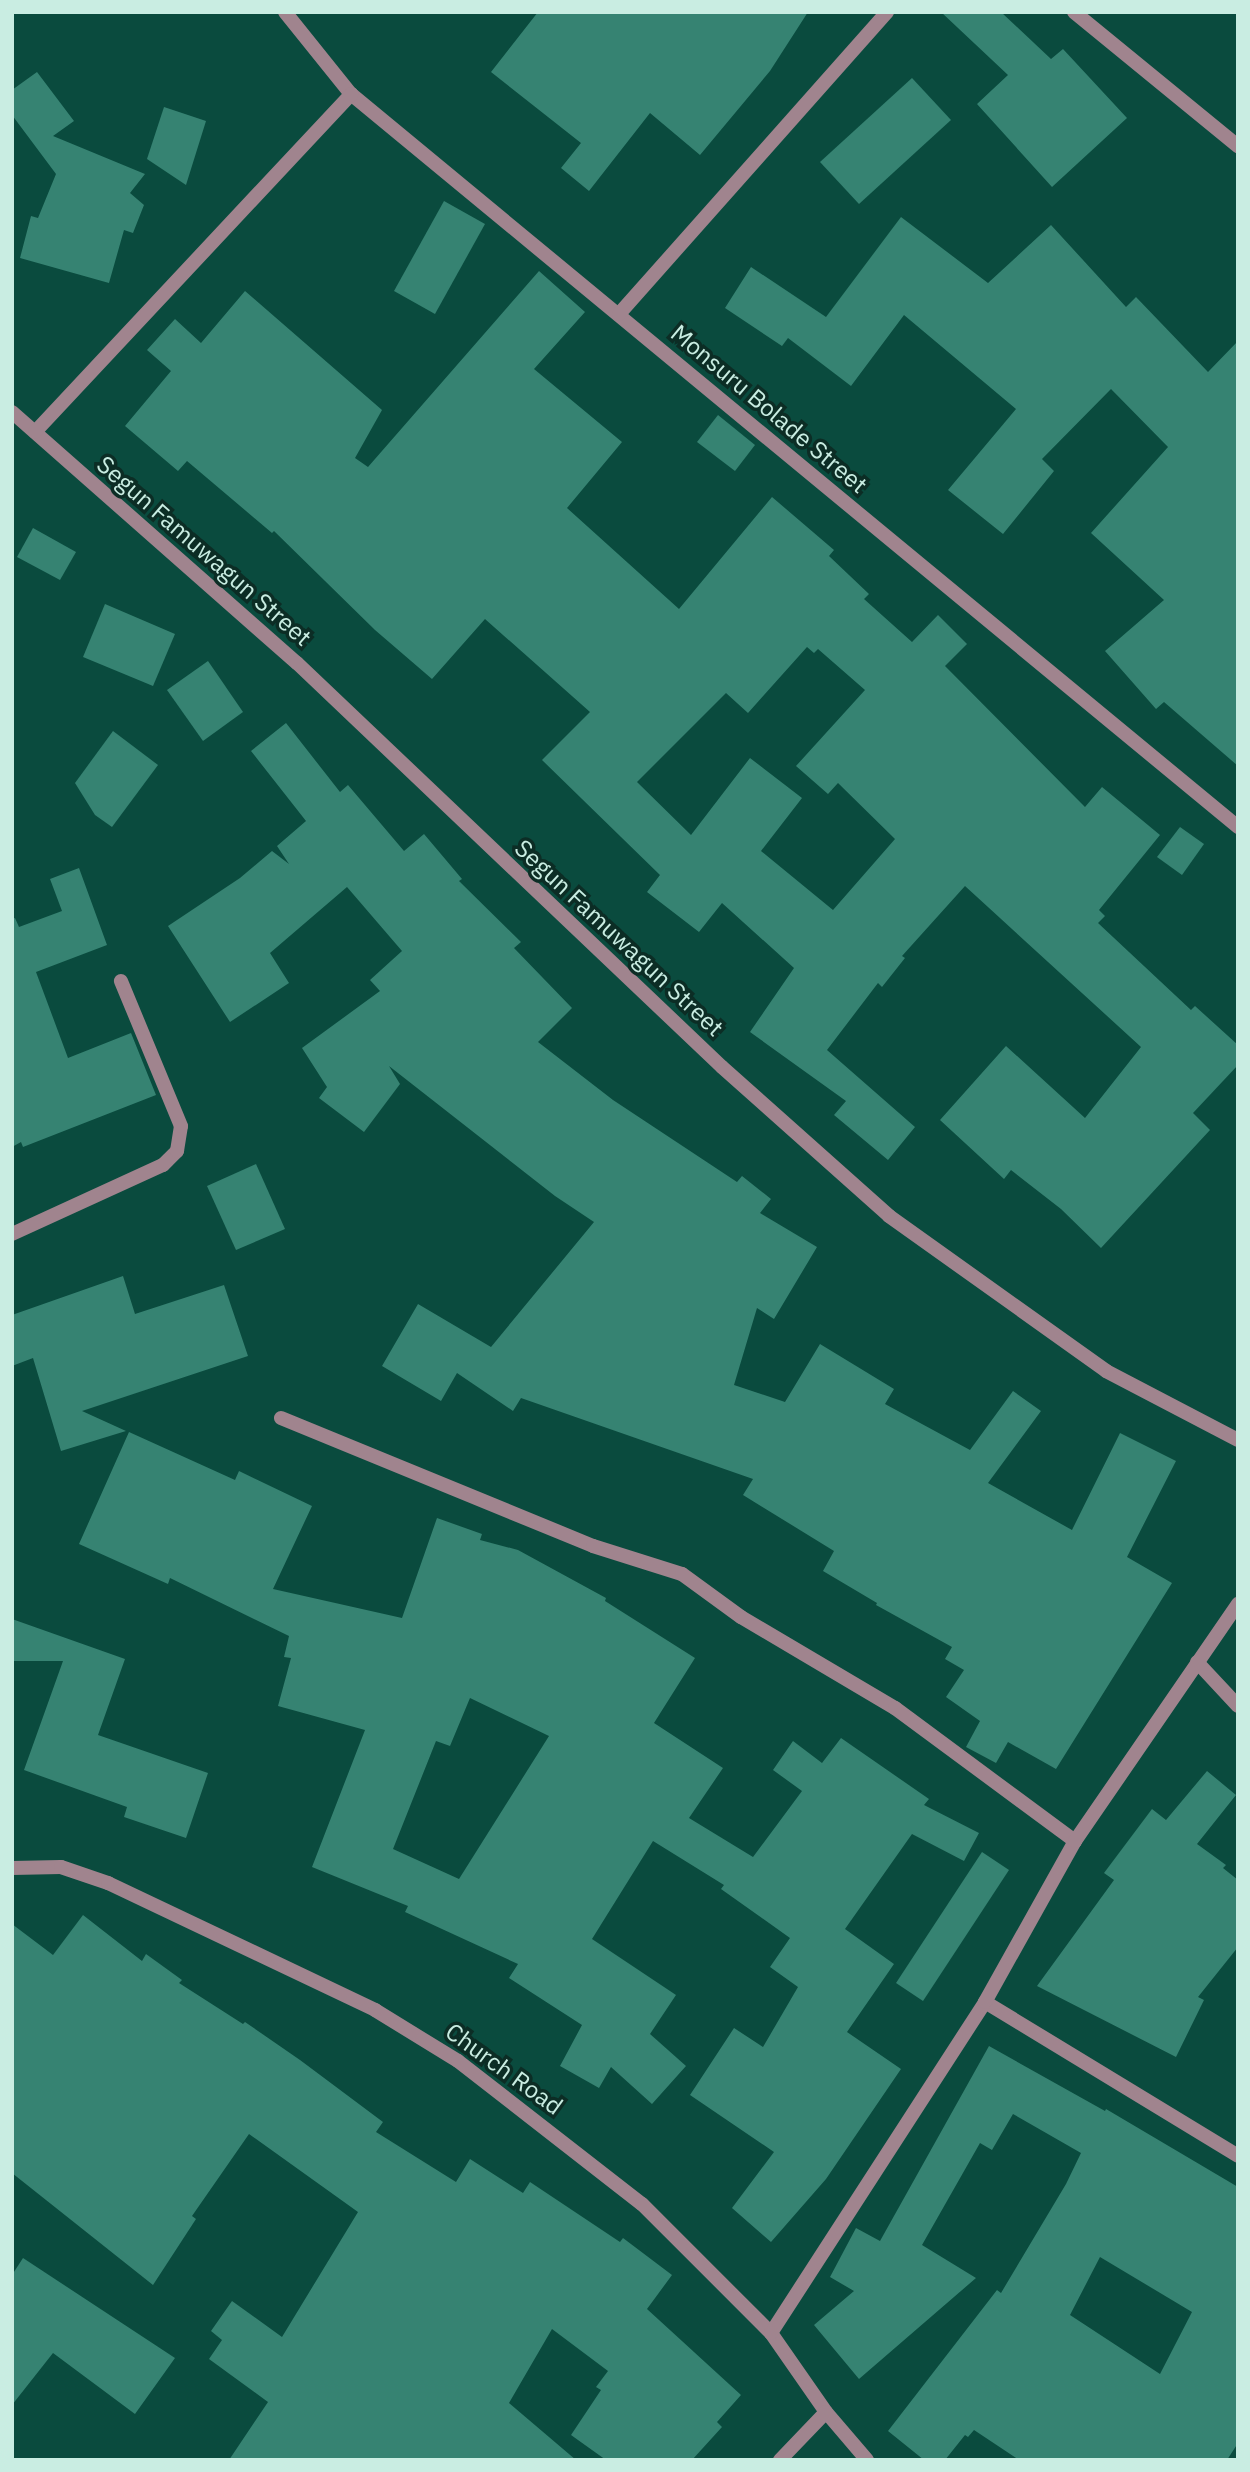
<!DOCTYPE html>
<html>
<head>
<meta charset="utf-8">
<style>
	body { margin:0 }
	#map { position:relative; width:1250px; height:2472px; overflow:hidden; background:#0a4b3e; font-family:"IBM Plex Sans",sans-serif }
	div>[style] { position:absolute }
	.building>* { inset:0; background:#368372 }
	.minor>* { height:14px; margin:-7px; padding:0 7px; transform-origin:7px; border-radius:7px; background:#a0848e }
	span { translate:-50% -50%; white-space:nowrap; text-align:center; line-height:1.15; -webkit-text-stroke:7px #0c2d25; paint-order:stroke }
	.street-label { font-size:24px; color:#c9ede2 }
	.frame { position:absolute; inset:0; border:14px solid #c9ede2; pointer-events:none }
</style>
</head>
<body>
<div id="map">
	<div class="building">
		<div style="clip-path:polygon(538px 12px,808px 12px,770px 71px,700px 155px,650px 113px,589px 191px,561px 168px,581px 143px,491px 72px)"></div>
		<div style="clip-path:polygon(941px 12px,1001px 12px,1051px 59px,1063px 49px,1127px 118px,1052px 187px,977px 104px,1008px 75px)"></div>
		<div style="clip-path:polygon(37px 72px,74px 121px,53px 136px,145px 174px,130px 193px,144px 205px,133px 233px,124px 230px,109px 283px,20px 258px,31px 216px,38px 218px,56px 174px,12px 115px,12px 90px)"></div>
		<div style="clip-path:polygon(912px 78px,951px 120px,859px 204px,820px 162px)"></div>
		<div style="clip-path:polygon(164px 107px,206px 121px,186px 185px,147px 159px)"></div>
		<div style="clip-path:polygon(444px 201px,485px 224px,435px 314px,394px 291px)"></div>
		<div style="clip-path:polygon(901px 217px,988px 283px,1051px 225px,1126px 307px,1136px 297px,1208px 372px,1238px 341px,1238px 766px,1164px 702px,1156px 709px,1105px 651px,1164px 600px,1091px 533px,1168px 447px,1111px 389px,1042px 459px,1054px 471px,1003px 534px,948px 490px,1016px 409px,904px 315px,851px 386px,788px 338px,782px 346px,725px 308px,751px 267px,826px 317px)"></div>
		<div style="clip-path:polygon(evenodd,539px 271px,585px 312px,534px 369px,622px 442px,567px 508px,679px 609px,772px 497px,834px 550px,829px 556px,869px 594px,864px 599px,912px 642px,938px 615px,967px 644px,945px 666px,1085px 807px,1102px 787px,1160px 835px,1099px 910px,1105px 916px,1098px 923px,1191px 1010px,1195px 1006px,1238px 1045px,1238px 1065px,1193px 1113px,1210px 1130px,1101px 1248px,1061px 1209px,1011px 1170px,1004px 1179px,940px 1120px,1006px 1046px,1085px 1118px,1141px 1047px,965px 886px,902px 956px,905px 958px,882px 987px,878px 983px,827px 1050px,915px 1127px,888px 1160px,834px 1115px,846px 1101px,750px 1032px,794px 968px,722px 903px,699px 932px,647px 892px,660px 875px,542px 760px,590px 712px,485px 619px,432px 679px,375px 630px,274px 531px,272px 533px,187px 461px,178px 471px,125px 426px,171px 371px,147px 350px,175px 319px,201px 343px,245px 291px,382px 410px,355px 458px,368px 467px,539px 271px,807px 647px,814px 653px,818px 649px,865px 690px,796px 766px,828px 794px,838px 783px,895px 839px,833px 910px,761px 851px,802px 798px,750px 758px,691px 835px,637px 782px,726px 693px,748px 713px,807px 647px)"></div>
		<div style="clip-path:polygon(718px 415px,755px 445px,735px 471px,697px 442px)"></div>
		<div style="clip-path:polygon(33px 528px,76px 552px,60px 580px,17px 557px)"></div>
		<div style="clip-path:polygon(105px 604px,175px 634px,153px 686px,83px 657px)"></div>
		<div style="clip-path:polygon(208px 661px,243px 712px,203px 741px,167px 690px)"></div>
		<div style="clip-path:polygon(286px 723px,340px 792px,348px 785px,404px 851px,424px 834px,462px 879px,459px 881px,521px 942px,514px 948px,572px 1008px,538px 1042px,613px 1100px,737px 1182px,742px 1176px,771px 1199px,760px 1213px,817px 1247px,774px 1319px,757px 1308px,734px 1385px,785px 1402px,820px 1344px,894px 1389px,885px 1404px,970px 1450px,1013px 1391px,1041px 1411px,988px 1483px,1072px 1530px,1120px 1433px,1176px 1461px,1127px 1557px,1172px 1583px,1056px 1769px,1008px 1742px,996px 1763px,966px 1747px,980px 1721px,946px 1697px,964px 1670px,945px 1659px,952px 1647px,876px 1605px,877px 1603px,823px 1571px,834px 1551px,743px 1495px,753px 1479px,521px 1398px,513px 1411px,457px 1373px,441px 1401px,382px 1366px,418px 1304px,491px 1347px,594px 1222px,555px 1196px,389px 1066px,400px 1084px,364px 1132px,319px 1098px,327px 1087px,302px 1048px,380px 991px,370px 980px,402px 951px,347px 887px,270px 953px,289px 983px,230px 1022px,168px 926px,240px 878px,272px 851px,289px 864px,277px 846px,306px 821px,251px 751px)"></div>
		<div style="clip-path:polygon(113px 731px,158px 765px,112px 827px,95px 815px,75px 783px)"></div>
		<div style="clip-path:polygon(1180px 827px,1204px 844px,1182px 875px,1157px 857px)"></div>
		<div style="clip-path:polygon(79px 868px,107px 945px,36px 972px,68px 1058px,131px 1033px,156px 1095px,23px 1147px,21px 1142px,12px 1147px,12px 919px,15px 918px,19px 927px,62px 911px,50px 879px)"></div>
		<div style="clip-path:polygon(256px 1164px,285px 1229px,236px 1250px,207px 1186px)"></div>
		<div style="clip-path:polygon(123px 1276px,135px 1314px,224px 1285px,248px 1356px,82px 1411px,126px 1431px,61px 1451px,33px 1358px,12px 1366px,12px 1315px)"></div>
		<div style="clip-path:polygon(evenodd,129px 1432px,235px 1480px,239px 1471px,312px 1506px,273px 1589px,402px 1618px,437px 1518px,482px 1534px,480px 1540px,518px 1550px,606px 1598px,605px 1601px,695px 1658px,654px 1723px,723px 1768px,689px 1818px,753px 1857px,802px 1791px,773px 1770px,793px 1741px,822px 1763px,841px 1738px,929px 1799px,924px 1805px,979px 1833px,964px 1861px,912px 1834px,845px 1929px,894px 1964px,847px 2032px,901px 2069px,826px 2179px,771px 2242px,732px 2208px,774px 2152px,690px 2095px,734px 2028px,763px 2047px,798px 1987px,770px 1967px,790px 1938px,721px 1889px,724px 1885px,653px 1841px,592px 1939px,676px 1995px,650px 2034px,686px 2066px,652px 2104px,611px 2067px,599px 2088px,560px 2066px,582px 2025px,509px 1978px,518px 1964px,405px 1912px,408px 1906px,312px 1867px,365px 1730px,278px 1706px,291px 1658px,284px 1657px,289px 1636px,170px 1578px,168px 1584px,79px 1544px,129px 1432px,470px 1698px,549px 1736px,459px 1879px,393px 1849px,436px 1741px,450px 1746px,470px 1698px)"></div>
		<div style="clip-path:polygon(12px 1619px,125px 1659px,98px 1735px,208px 1773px,186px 1838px,124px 1817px,127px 1807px,24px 1770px,63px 1661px,12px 1661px)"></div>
		<div style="clip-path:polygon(1207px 1771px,1236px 1795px,1197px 1844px,1226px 1865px,1223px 1868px,1238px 1880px,1238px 1947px,1198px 1997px,1204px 2000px,1176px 2057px,1037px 1986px,1114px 1880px,1104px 1873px,1152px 1809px,1166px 1820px)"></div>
		<div style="clip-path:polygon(982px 1852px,1009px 1870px,923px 2001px,896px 1983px)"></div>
		<div style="clip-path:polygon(83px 1915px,142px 1961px,146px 1954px,182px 1980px,179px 1983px,243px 2024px,245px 2022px,300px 2060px,383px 2122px,376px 2132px,456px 2182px,470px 2159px,523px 2193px,530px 2182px,620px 2242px,623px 2238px,672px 2275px,647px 2309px,741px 2395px,717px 2422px,722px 2427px,692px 2460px,606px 2460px,571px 2435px,601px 2390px,596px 2387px,608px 2371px,552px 2329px,509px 2403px,576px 2460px,229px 2460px,268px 2402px,209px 2359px,222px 2340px,211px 2331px,232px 2301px,282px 2337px,358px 2212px,249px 2134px,192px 2216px,196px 2219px,153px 2285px,12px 2173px,12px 1924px,53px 1955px)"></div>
		<div style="clip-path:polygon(evenodd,989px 2046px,1105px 2111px,1106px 2109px,1238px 2187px,1238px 2443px,1227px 2460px,1019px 2460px,974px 2430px,968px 2437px,965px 2435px,945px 2460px,924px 2460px,888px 2431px,997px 2290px,1001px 2293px,1066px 2184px,1081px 2153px,1013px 2114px,992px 2150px,980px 2143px,922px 2245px,976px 2278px,859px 2379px,814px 2325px,854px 2291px,830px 2277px,856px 2228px,880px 2241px,989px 2046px,1100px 2257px,1192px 2312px,1160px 2374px,1070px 2315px,1100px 2257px)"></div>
		<div style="clip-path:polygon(23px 2258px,175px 2358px,135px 2414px,53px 2353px,12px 2405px,12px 2275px)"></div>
	</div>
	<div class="minor">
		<div style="left:285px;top:12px;width:105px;rotate:51.2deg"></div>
		<div style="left:351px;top:94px;width:1151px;rotate:39.57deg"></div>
		<div style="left:1074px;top:12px;width:212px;rotate:39.3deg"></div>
		<div style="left:619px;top:314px;width:404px;rotate:-48.4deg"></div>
		<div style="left:12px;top:412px;width:380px;rotate:41.4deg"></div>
		<div style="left:297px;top:663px;width:586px;rotate:43.55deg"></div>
		<div style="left:722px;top:1067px;width:224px;rotate:41.7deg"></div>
		<div style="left:889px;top:1216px;width:267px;rotate:35.5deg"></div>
		<div style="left:1106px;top:1371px;width:149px;rotate:27.6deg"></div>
		<div style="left:35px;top:432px;width:463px;rotate:-46.9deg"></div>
		<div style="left:12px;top:1234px;width:166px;rotate:-24.6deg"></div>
		<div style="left:163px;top:1165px;width:20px;rotate:-45deg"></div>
		<div style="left:177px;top:1151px;width:25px;rotate:-81deg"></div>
		<div style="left:181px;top:1126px;width:157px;rotate:-112.5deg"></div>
		<div style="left:281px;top:1418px;width:337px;rotate:22.3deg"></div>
		<div style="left:593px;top:1546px;width:93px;rotate:17.5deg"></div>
		<div style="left:682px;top:1574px;width:73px;rotate:36.1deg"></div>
		<div style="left:741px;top:1617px;width:179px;rotate:30.6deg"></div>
		<div style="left:895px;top:1708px;width:224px;rotate:36.5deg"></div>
		<div style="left:1197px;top:1662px;width:60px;rotate:47deg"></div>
		<div style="left:12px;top:1868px;width:49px;rotate:-1.2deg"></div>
		<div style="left:61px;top:1867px;width:50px;rotate:18.8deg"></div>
		<div style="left:108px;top:1883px;width:296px;rotate:25.4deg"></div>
		<div style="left:375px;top:2010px;width:97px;rotate:31.6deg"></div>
		<div style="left:458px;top:2061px;width:233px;rotate:37.9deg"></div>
		<div style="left:642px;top:2204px;width:182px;rotate:45deg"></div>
		<div style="left:771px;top:2333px;width:96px;rotate:55.2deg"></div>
		<div style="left:826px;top:2412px;width:63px;rotate:49.5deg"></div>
		<div style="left:985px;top:2002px;width:296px;rotate:31.3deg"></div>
		<div style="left:771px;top:2333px;width:394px;rotate:-57.1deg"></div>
		<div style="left:985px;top:2002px;width:184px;rotate:-60.8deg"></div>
		<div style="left:1075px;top:1841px;width:288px;rotate:-55.5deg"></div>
		<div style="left:780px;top:2460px;width:66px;rotate:-46.2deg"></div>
	</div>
	<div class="street-label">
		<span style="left:769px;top:409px;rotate:40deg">Monsuru Bolade Street</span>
		<span style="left:204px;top:551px;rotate:41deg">Segun Famuwagun Street</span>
		<span style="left:619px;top:938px;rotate:43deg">Segun Famuwagun Street</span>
		<span style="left:504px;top:2069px;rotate:36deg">Church Road</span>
	</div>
	<div class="frame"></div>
</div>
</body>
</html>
